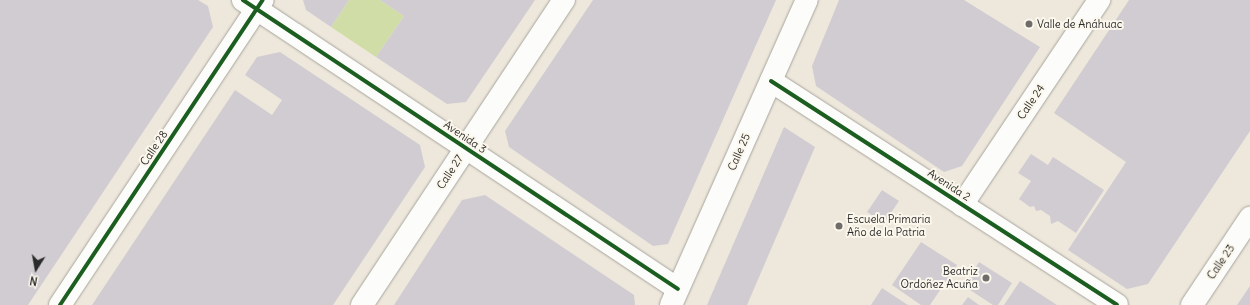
<!DOCTYPE html>
<html>
<head>
<meta charset="utf-8">
<style>
	body { margin:0 }
	#map { position:relative; width:1250px; height:305px; overflow:hidden; background:#eee8dc; font-family:Delius,sans-serif }
	div>[style] { position:absolute }
	.green>* { inset:0; background:#d0dda6 }
	.building>* { inset:0; background:#d1ccd1 }
	.roads { filter:drop-shadow(0 0 1px #a8a49d) drop-shadow(0 0 1px #a8a49d) }
	.street>* { height:22px; margin:-11px; padding:0 11px; transform-origin:11px; border-radius:11px; background:#fcfcfa }
	.secondary>* { height:22px; margin:-11px; padding:0 11px; transform-origin:11px; border-radius:11px; background:#fcfcfa }
	.cycleway>* { height:4px; margin:-2px; padding:0 2px; transform-origin:2px; border-radius:2px; background:#1b5e20 }
	.dots>* { width:11px; height:11px; translate:-50% -50%; box-sizing:border-box; border:2px solid #fbf7ec; border-radius:50% }
	span { translate:-50% -50%; white-space:nowrap; text-align:center; line-height:1.15; -webkit-text-stroke:4px #fbf7ec; paint-order:stroke }
	.poi-label { font-size:11px; color:#2b2b2b }
	.left { translate:0 -50%; text-align:left }
	.right { translate:-100% -50%; text-align:right }
	.street-label { font-size:11px; color:#2b2b2b }
	.north { position:absolute; left:16px; top:249px; width:40px; height:40px; -webkit-text-stroke:3px #fbf7ec; paint-order:stroke; rotate:191deg; font-size:11px; font-weight:700; line-height:16px; text-align:center; color:#2b2b2b }
	.north::after { content:''; display:block; margin:auto; width:14px; height:18px; background:#2b2b2b; clip-path:polygon(50% 0,100% 100%,50% 72%,0 100%) }
</style>
</head>
<body>
<div id="map">
	<div class="green">
		<div style="clip-path:polygon(349px 0,380px 0,404px 16px,376px 57px,331px 27px)"></div>
	</div>
	<div class="building">
		<div style="clip-path:polygon(0 0,198px 0,208px 6px,213px 27px,28px 305px,0 305px)"></div>
		<div style="clip-path:polygon(303px 0,349px 0,331px 27px,306px 10px)"></div>
		<div style="clip-path:polygon(380px 0,535px 0,466px 102px,447px 104px,376px 57px,404px 16px)"></div>
		<div style="clip-path:polygon(593px 0,776px 0,668px 244px,653px 246px,509px 147px,505px 131px)"></div>
		<div style="clip-path:polygon(839px 0,964px 0,1040px 47px,962px 166px,944px 172px,816px 86px,812px 66px)"></div>
		<div style="clip-path:polygon(1129px 0,1250px 0,1250px 131px,1148px 284px,1127px 289px,1068px 250px,1126px 162px,1054px 113px)"></div>
		<div style="clip-path:polygon(280px 52px,420px 145px,425px 167px,333px 305px,92px 305px,235px 90px,272px 115px,282px 100px,245px 75px,257px 57px)"></div>
		<div style="clip-path:polygon(784px 127px,815px 147px,747px 305px,707px 305px)"></div>
		<div style="clip-path:polygon(1031px 154px,1048px 165px,1053px 157px,1104px 190px,1076px 233px,1058px 221px,1051px 224px,1050px 216px,1041px 210px,1036px 211px,1034px 206px,1030px 207px,1019px 199px,1031px 181px,1018px 173px)"></div>
		<div style="clip-path:polygon(882px 190px,899px 201px,884px 223px,867px 212px)"></div>
		<div style="clip-path:polygon(485px 195px,634px 295px,635px 305px,394px 305px,462px 200px)"></div>
		<div style="clip-path:polygon(921px 242px,957px 265px,930px 305px,921px 305px,892px 285px)"></div>
		<div style="clip-path:polygon(979px 262px,1012px 283px,998px 305px,993px 305px,964px 286px)"></div>
		<div style="clip-path:polygon(1020px 281px,1057px 305px,1004px 305px)"></div>
		<div style="clip-path:polygon(1250px 286px,1250px 305px,1237px 305px)"></div>
		<div style="clip-path:polygon(882px 288px,908px 305px,871px 305px)"></div>
		<div style="clip-path:polygon(968px 297px,979px 305px,962px 305px)"></div>
	</div>
	<div class="roads">
		<div class="street">
			<div style="left:243px;top:0;width:522px;rotate:33.6deg"></div>
			<div style="left:771px;top:81px;width:412px;rotate:32.9deg"></div>
			<div style="left:962px;top:205px;width:247px;rotate:-56.2deg"></div>
			<div style="left:60px;top:305px;width:366px;rotate:-56.4deg"></div>
			<div style="left:362px;top:305px;width:366px;rotate:-56.5deg"></div>
			<div style="left:671px;top:305px;width:334px;rotate:-66deg"></div>
		</div>
		<div class="secondary">
			<div style="left:1192px;top:305px;width:105px;rotate:-56.3deg"></div>
		</div>
	</div>
	<div class="cycleway">
		<div style="left:243px;top:0;width:522px;rotate:33.6deg"></div>
		<div style="left:771px;top:81px;width:412px;rotate:32.9deg"></div>
		<div style="left:60px;top:305px;width:366px;rotate:-56.4deg"></div>
	</div>
	<div class="dots">
		<div style="left:1029px;top:24px;background:#6f6d69"></div>
		<div style="left:839px;top:226px;background:#6f6d69"></div>
		<div style="left:986px;top:278px;background:#6f6d69"></div>
	</div>
	<div class="poi-label">
		<span class="left" style="left:1037px;top:24px">Valle de Anáhuac</span>
		<span class="left" style="left:847px;top:226px">Escuela Primaria<br>Año de la Patria</span>
		<span class="right" style="left:978px;top:278px">Beatriz<br>Ordoñez Acuña</span>
	</div>
	<div class="street-label">
		<span style="left:1031px;top:102px;rotate:-56deg">Calle 24</span>
		<span style="left:465px;top:137px;rotate:34deg">Avenida 3</span>
		<span style="left:154px;top:148px;rotate:-56deg">Calle 28</span>
		<span style="left:739px;top:152px;rotate:-66deg">Calle 25</span>
		<span style="left:450px;top:172px;rotate:-57deg">Calle 27</span>
		<span style="left:949px;top:185px;rotate:33deg">Avenida 2</span>
		<span style="left:1221px;top:262px;rotate:-56deg">Calle 23</span>
	</div>
	<div class="north">N</div>
</div>
</body>
</html>
